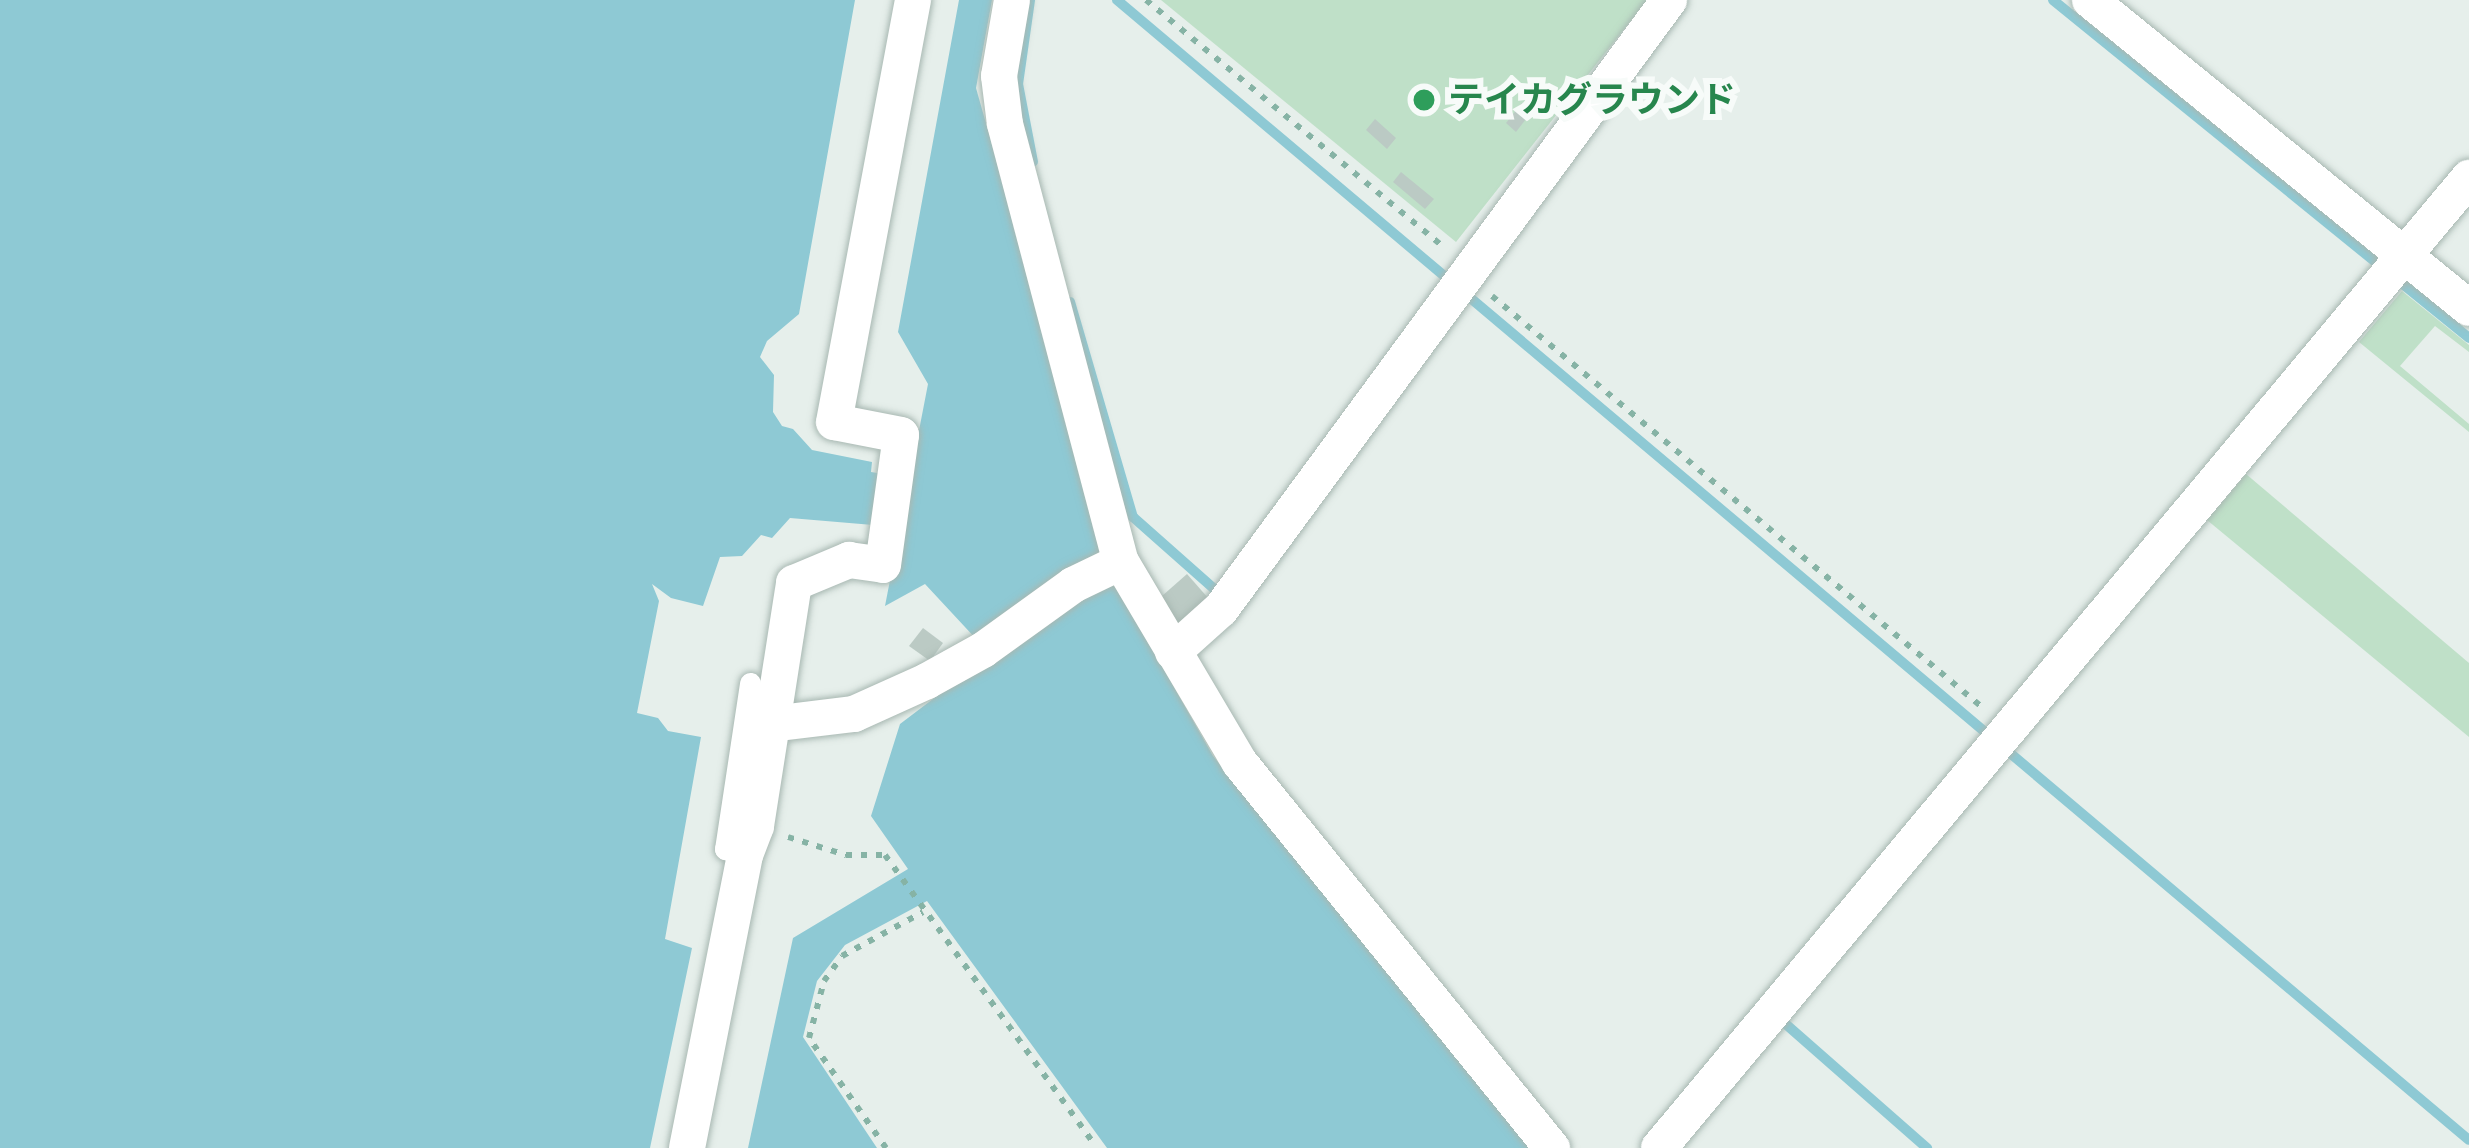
<!DOCTYPE html>
<html>
<head>
<meta charset="utf-8">
<style>
	body { margin:0 }
	#map { position:relative; width:2469px; height:1148px; overflow:hidden; background:#e6efeb; font-family:Cabin,"Noto Sans JP",sans-serif }
	div>[style] { position:absolute }
	.green>* { inset:0; background:#bfe0c8 }
	.water>* { inset:0; background:#8ec9d4 }
	.stream>* { height:10px; margin:-5px; padding:0 5px; transform-origin:5px; border-radius:5px; background:#8ec9d4 }
	.building>* { inset:0; background:#bbcac4 }
	.path>* { height:6px; margin-top:-3px; transform-origin:0; background:repeating-linear-gradient(90deg,#86b3a5 0 6px,transparent 0 15px) }
	.roads { filter:drop-shadow(0 0 3px #a8b8b2) drop-shadow(0 0 3px #a8b8b2) }
	.lane>* { height:21px; margin:-10.5px; padding:0 10.5px; transform-origin:10.5px; border-radius:10.5px; background:#fff }
	.street>* { height:36px; margin:-18px; padding:0 18px; transform-origin:18px; border-radius:18px; background:#fff }
	.dots>* { width:33px; height:33px; translate:-50% -50%; box-sizing:border-box; border:6px solid #f7fbf9; border-radius:50% }
	span { translate:-50% -50%; white-space:nowrap; text-align:center; line-height:1.15; -webkit-text-stroke:12px #f7fbf9; paint-order:stroke }
	.leisure-label { font-size:36px; color:#27864d; font-weight:700 }
	.left { translate:0 -50%; text-align:left }
</style>
</head>
<body>
<div id="map">
	<div class="green">
		<div style="clip-path:polygon(1161px 0,1647px 0,1456px 242px)"></div>
		<div style="clip-path:polygon(2402px 291px,2469px 345px,2469px 352px,2435px 326px,2400px 366px,2469px 424px,2469px 432px,2359px 342px)"></div>
		<div style="clip-path:polygon(2246px 474px,2469px 663px,2469px 737px,2207px 520px)"></div>
	</div>
	<div class="water">
		<div style="clip-path:polygon(0 0,855px 0,799px 314px,767px 341px,760px 357px,774px 375px,773px 412px,782px 426px,793px 429px,812px 450px,872px 462px,871px 472px,883px 474px,873px 525px,790px 518px,772px 538px,761px 535px,742px 556px,720px 557px,703px 606px,671px 598px,652px 584px,659px 601px,637px 713px,658px 718px,668px 731px,701px 737px,665px 939px,692px 948px,650px 1148px,0 1148px)"></div>
		<div style="clip-path:polygon(959px 0,992px 0,976px 88px,1108px 554px,1098px 582px,1116px 585px,1213px 756px,1533px 1148px,1107px 1148px,927px 901px,845px 945px,817px 981px,803px 1037px,877px 1148px,748px 1148px,793px 938px,908px 869px,871px 816px,900px 724px,991px 655px,925px 584px,885px 606px,928px 384px,898px 332px)"></div>
	</div>
	<div class="stream">
		<div style="left:1030px;top:0;width:85px;rotate:98.1deg"></div>
		<div style="left:1018px;top:84px;width:79px;rotate:79.1deg"></div>
		<div style="left:1117px;top:0;width:1768px;rotate:40.14deg"></div>
		<div style="left:2053px;top:0;width:536px;rotate:39.09deg"></div>
		<div style="left:1070px;top:302px;width:224px;rotate:73.7deg"></div>
		<div style="left:1133px;top:517px;width:115px;rotate:41.5deg"></div>
		<div style="left:1780px;top:1019px;width:196px;rotate:41.3deg"></div>
	</div>
	<div class="building">
		<div style="clip-path:polygon(1522px 103px,1532px 111px,1516px 132px,1506px 123px)"></div>
		<div style="clip-path:polygon(1375px 119px,1396px 138px,1387px 149px,1366px 130px)"></div>
		<div style="clip-path:polygon(1401px 172px,1434px 199px,1425px 209px,1393px 182px)"></div>
		<div style="clip-path:polygon(1187px 574px,1209px 599px,1175px 627px,1154px 603px)"></div>
		<div style="clip-path:polygon(923px 628px,943px 643px,930px 661px,909px 646px)"></div>
	</div>
	<div class="path">
		<div style="left:1146px;top:0;width:386px;rotate:39.7deg"></div>
		<div style="left:1492px;top:296px;width:641px;rotate:40deg"></div>
		<div style="left:788px;top:837px;width:61px;rotate:17.2deg"></div>
		<div style="left:846px;top:855px;width:39px"></div>
		<div style="left:885px;top:855px;width:357px;rotate:54.1deg"></div>
		<div style="left:886px;top:1148px;width:134px;rotate:-125deg"></div>
		<div style="left:809px;top:1038px;width:59px;rotate:-75.3deg"></div>
		<div style="left:824px;top:981px;width:31px;rotate:-54deg"></div>
		<div style="left:842px;top:956px;width:92px;rotate:-28.5deg"></div>
	</div>
	<div class="roads">
		<div class="lane">
			<div style="left:745px;top:855px;width:21px;rotate:-163deg"></div>
			<div style="left:725px;top:849px;width:168px;rotate:-81.4deg"></div>
		</div>
		<div class="street">
			<div style="left:1012px;top:0;width:77px;rotate:99.7deg"></div>
			<div style="left:999px;top:76px;width:48px;rotate:82.9deg"></div>
			<div style="left:1005px;top:124px;width:453px;rotate:75.2deg"></div>
			<div style="left:1121px;top:562px;width:234px;rotate:59.4deg"></div>
			<div style="left:1240px;top:763px;width:496px;rotate:51deg"></div>
			<div style="left:2090px;top:0;width:488px;rotate:39.1deg"></div>
			<div style="left:1173px;top:652px;width:64px;rotate:-41.9deg"></div>
			<div style="left:1221px;top:609px;width:756px;rotate:-53.66deg"></div>
			<div style="left:771px;top:724px;width:84px;rotate:-6.9deg"></div>
			<div style="left:854px;top:714px;width:80px;rotate:-24.3deg"></div>
			<div style="left:927px;top:681px;width:64px;rotate:-29deg"></div>
			<div style="left:983px;top:650px;width:111px;rotate:-35.8deg"></div>
			<div style="left:1073px;top:585px;width:53px;rotate:-25.6deg"></div>
			<div style="left:687px;top:1148px;width:299px;rotate:-78.8deg"></div>
			<div style="left:745px;top:855px;width:31px;rotate:-69deg"></div>
			<div style="left:756px;top:826px;width:246px;rotate:-81.1deg"></div>
			<div style="left:794px;top:583px;width:60px;rotate:-22.7deg"></div>
			<div style="left:849px;top:560px;width:34px;rotate:8deg"></div>
			<div style="left:883px;top:565px;width:131px;rotate:-82.1deg"></div>
			<div style="left:901px;top:435px;width:68px;rotate:-169deg"></div>
			<div style="left:834px;top:422px;width:429px;rotate:-79.4deg"></div>
			<div style="left:1659px;top:1148px;width:1264px;rotate:-50.14deg"></div>
		</div>
	</div>
	<div class="dots">
		<div style="left:1424px;top:100px;background:#2e9e5b"></div>
	</div>
	<div class="leisure-label">
		<span class="left" style="left:1448px;top:100px">テイカグラウンド</span>
	</div>
</div>
</body>
</html>
